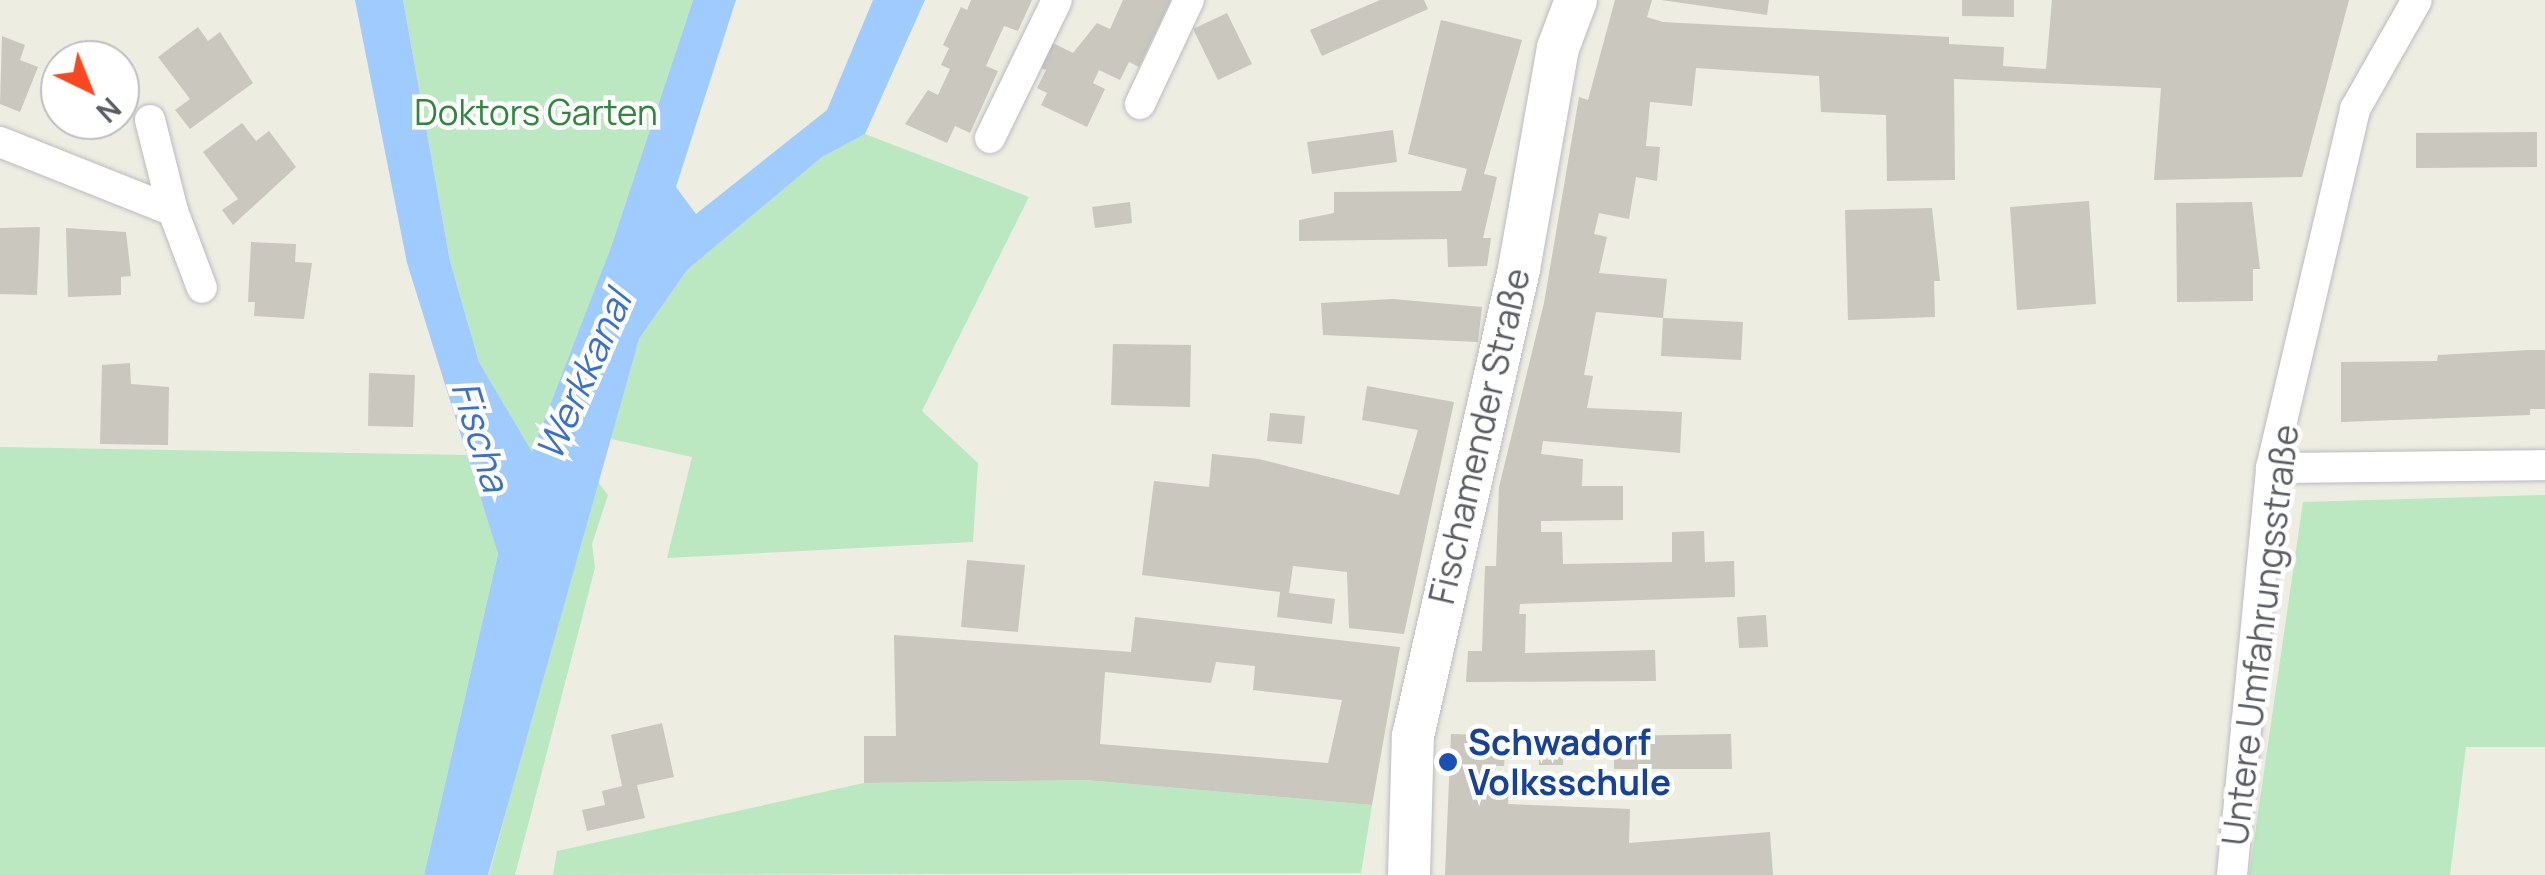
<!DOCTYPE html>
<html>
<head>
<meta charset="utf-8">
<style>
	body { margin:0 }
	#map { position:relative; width:2545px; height:875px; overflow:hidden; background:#eeede1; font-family:Manrope,sans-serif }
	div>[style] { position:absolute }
	.green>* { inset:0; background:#bbe8c0 }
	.water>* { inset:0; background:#a0cbff }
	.building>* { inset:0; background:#c9c7be }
	.roads { filter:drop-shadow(0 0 2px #b9bbc2) drop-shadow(0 0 2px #b9bbc2) }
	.street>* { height:30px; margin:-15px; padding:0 15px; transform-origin:15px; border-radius:15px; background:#fff }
	.secondary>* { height:42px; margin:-21px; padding:0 21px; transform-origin:21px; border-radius:21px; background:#fff }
	.dots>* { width:28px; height:28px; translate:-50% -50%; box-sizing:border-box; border:5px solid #fff; border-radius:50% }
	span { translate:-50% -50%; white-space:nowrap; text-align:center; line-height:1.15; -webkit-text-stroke:9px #fff; paint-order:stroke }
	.park-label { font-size:35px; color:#2e873c }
	.street-label { font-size:35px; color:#5a5d64 }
	.transit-label { font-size:35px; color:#164399; font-weight:700 }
	.left { translate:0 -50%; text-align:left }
	.water-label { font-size:38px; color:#3970cc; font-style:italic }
	.north { position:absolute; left:40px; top:40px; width:100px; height:100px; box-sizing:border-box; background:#fff; border:2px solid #bdbec1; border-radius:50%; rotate:137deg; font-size:28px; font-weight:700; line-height:40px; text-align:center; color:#5a5d64 }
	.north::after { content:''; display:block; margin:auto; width:35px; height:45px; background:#f7481f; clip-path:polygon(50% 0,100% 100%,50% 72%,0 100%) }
</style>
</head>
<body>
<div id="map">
	<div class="green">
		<div style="clip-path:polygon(403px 0,693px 0,611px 247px,532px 453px,479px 362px,450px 261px)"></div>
		<div style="clip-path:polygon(865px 134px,1029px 197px,922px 411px,978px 463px,973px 542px,667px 558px,692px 457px,607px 438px,639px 339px,687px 270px,822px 157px)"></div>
		<div style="clip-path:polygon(0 447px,467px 455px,498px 554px,424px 875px,0 875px)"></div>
		<div style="clip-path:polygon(595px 478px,608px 495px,592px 544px,595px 568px,515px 875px,489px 875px)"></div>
		<div style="clip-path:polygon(2545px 495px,2545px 747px,2466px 747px,2450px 875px,2249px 875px,2303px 502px)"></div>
		<div style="clip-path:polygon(1085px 780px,1372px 805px,1361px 873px,553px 875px,557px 851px,864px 783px)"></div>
	</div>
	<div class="water">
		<div style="clip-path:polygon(355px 0,403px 0,450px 261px,479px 362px,532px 452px,611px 247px,693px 0,736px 0,676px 187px,696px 214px,827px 110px,873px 0,925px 0,865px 134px,822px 157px,687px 270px,639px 339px,488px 875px,424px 875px,498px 554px,407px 263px)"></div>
	</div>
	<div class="building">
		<div style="clip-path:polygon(971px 0,1032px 0,1018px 31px,1004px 26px,986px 66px,998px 71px,970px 133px,955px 126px,947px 143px,905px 124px,928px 90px,938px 95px,950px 69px,941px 65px,949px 48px,943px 45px,961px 7px,967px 10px)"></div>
		<div style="clip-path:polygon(1123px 0,1171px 0,1139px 67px,1129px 62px,1120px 80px,1099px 70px,1093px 83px,1105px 89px,1087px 127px,1041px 105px,1047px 93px,1037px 88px,1046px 70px,1038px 67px,1049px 41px,1073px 53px,1097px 23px,1110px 29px)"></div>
		<div style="clip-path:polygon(1380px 0,1424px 0,1428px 9px,1322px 56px,1310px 30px)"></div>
		<div style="clip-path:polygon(1615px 0,1652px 0,1647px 17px,1663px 22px,1949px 37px,1949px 44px,2004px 47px,2003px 66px,2046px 69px,2052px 0,2349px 0,2302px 177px,2154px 180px,2161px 88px,1954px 79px,1955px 180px,1887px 181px,1886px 115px,1821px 112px,1819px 76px,1696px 68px,1692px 106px,1650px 102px,1646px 146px,1660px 147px,1657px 181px,1636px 177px,1629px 219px,1599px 213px,1594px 234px,1607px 237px,1599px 273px,1667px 279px,1663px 318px,1743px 322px,1741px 360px,1661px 356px,1663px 318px,1596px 312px,1584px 375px,1593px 376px,1587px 408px,1682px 412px,1680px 453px,1543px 441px,1541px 454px,1583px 459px,1582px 486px,1623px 486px,1623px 520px,1541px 521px,1541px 532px,1562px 532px,1563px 564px,1672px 562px,1672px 532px,1704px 531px,1705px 562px,1734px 561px,1735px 597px,1520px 604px,1519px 614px,1526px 614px,1525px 653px,1655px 650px,1656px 681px,1466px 682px,1468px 651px,1482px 651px,1485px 566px,1496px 566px,1499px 487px,1544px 303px,1579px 97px,1588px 100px)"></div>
		<div style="clip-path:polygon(1661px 0,1769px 0,1767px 15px)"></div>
		<div style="clip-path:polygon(1962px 0,2014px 0,2014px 17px,1962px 16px)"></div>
		<div style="clip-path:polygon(1227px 13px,1252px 64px,1218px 80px,1193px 29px)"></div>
		<div style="clip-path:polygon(1441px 20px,1522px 40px,1484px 174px,1497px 177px,1483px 238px,1491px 238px,1487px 266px,1448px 267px,1447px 239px,1299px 241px,1299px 220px,1334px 213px,1334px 192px,1461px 191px,1467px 169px,1408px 154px)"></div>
		<div style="clip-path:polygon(198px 27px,208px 41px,220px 32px,253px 83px,190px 129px,175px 110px,190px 99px,158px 57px)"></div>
		<div style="clip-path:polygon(2px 36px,25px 45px,20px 60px,38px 67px,20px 112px,0 104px)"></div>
		<div style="clip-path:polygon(242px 123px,256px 141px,269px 131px,296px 167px,233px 225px,222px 210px,238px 199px,203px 152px)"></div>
		<div style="clip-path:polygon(1393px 130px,1397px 162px,1312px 174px,1307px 142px)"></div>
		<div style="clip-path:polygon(2537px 132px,2537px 167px,2416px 168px,2416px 133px)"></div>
		<div style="clip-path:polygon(2089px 201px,2096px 304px,2017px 310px,2010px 207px)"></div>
		<div style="clip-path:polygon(1130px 202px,1132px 223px,1095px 228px,1092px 207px)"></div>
		<div style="clip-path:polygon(2252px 202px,2260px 269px,2253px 269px,2253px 301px,2177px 302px,2176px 203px)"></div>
		<div style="clip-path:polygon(1932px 208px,1940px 281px,1934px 281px,1935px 317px,1848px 320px,1845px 210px)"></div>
		<div style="clip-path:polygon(40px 227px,37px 295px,0 294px,0 228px)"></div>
		<div style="clip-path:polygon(66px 228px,126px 232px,131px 276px,121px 277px,121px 295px,68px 297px)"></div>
		<div style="clip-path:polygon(251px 242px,296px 244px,295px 262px,312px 263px,304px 319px,254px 316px,255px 302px,248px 302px)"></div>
		<div style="clip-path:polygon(1393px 299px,1482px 307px,1478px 342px,1323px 335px,1321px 303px)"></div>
		<div style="clip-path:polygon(1113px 344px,1191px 345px,1190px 407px,1111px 405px)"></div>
		<div style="clip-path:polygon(2530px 350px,2545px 350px,2545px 409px,2530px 409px,2530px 415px,2341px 422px,2341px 362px,2437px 361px,2438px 355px)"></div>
		<div style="clip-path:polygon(130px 363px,131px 384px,169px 387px,168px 445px,100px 444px,102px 365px)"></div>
		<div style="clip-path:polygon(369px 373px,415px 375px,413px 427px,368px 426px)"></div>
		<div style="clip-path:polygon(1367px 386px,1454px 402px,1404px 634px,1349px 628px,1347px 572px,1293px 566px,1289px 593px,1335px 599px,1332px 624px,1277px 617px,1280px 592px,1142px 575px,1154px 481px,1209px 487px,1212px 454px,1259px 459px,1399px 495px,1418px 430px,1362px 420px)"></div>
		<div style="clip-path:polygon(1270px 413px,1305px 416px,1302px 444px,1267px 441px)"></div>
		<div style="clip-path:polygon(967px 560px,1025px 565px,1018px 632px,961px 627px)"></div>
		<div style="clip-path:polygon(1766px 615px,1768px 647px,1739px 648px,1737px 617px)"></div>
		<div style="clip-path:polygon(evenodd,1135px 617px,1400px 647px,1372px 805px,1085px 780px,864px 783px,864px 736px,896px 736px,894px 635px,1131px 652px,1135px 617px,1216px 662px,1255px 666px,1253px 690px,1342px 700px,1328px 763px,1100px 744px,1105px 672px,1211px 683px,1216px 662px)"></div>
		<div style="clip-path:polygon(662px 723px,674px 777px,637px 785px,645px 818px,587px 831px,582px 810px,605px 805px,602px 791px,622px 786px,611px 735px)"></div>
		<div style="clip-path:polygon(1451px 734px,1506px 736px,1504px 766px,1485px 766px,1484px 779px,1487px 794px,1509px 795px,1508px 804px,1630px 809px,1629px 843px,1770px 832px,1773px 875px,1445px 875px)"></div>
		<div style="clip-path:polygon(1731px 734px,1732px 769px,1614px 769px,1614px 736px)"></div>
		<div style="clip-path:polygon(1539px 735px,1564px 736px,1563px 765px,1539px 765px)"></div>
	</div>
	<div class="roads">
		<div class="street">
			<div style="left:1140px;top:104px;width:115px;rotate:-64.8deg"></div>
			<div style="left:150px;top:120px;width:94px;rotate:75.8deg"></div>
			<div style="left:990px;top:138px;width:153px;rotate:-64.1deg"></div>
			<div style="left:0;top:142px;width:186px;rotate:21.7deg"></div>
			<div style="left:173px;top:211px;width:82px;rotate:69.4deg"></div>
			<div style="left:2271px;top:468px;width:274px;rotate:-0.6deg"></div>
			<div style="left:2232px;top:875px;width:409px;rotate:-84.5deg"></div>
			<div style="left:2271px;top:468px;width:369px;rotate:-76.8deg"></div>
			<div style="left:2355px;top:109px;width:125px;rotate:-60.4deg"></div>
		</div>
		<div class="secondary">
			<div style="left:1409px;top:875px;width:139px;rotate:-88.4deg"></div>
			<div style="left:1413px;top:736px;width:479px;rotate:-77.2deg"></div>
			<div style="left:1519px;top:269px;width:224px;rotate:-80deg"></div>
			<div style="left:1558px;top:48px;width:51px;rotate:-69.4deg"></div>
		</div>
	</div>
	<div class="dots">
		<div style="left:1448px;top:762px;background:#1a4fb4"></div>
	</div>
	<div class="park-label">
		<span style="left:536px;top:112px">Doktors Garten</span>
	</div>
	<div class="street-label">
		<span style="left:1479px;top:436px;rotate:-77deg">Fischamender Straße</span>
		<span style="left:2260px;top:635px;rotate:-83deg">Untere Umfahrungsstraße</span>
	</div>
	<div class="transit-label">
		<span class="left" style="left:1468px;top:762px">Schwadorf<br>Volksschule</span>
	</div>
	<div class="water-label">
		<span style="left:583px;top:375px;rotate:-66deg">Werkkanal</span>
		<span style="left:481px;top:436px;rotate:73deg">Fischa</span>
	</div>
	<div class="north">N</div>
</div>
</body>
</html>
